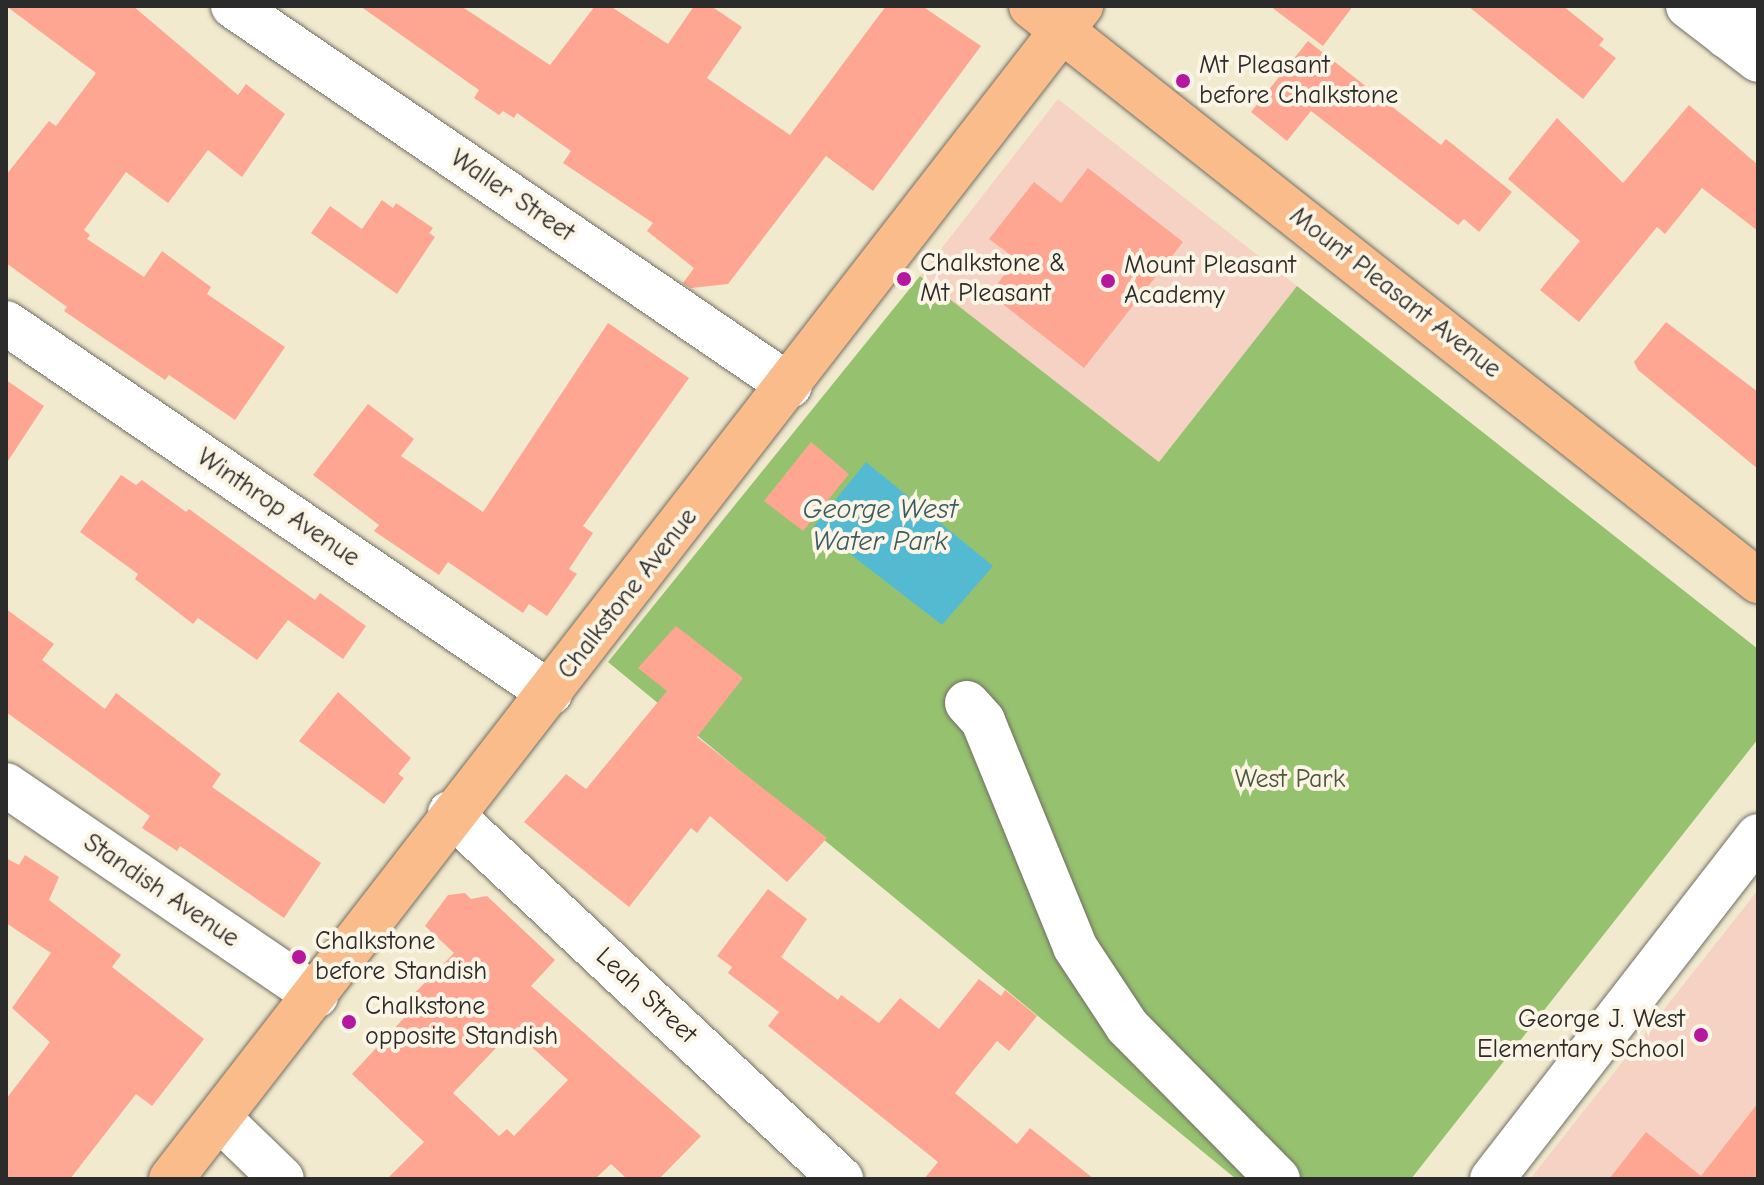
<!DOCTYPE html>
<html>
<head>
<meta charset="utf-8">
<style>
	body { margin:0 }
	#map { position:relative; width:1764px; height:1185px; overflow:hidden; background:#f2eacf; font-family:"Comic Neue",sans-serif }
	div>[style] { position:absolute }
	.built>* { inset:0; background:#f5d2c3 }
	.green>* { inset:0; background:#96c26f }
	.water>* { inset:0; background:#54bad2 }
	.building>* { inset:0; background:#fea692 }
	.roads { filter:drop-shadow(0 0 2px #716e64) drop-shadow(0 0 2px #716e64) }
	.minor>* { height:44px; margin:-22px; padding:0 22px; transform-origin:22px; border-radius:22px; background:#fff }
	.major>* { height:44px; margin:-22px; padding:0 22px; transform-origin:22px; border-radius:22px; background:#f9bc8a }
	.dots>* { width:22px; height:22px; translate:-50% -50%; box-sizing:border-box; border:4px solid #fcf5e5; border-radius:50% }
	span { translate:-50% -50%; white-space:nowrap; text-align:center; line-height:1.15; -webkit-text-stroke:8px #fcf5e5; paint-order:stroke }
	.poi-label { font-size:26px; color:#2b2b2b }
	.left { translate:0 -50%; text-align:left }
	.right { translate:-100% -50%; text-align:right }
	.street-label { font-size:26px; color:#2b2b2b }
	.park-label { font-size:26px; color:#4b583f }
	.water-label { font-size:28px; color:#395d65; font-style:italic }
	.frame { position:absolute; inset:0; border:8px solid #2b2b2b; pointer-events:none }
</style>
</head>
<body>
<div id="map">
	<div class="built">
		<div style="clip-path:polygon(1058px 99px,1297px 286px,1159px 462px,920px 276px)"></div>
		<div style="clip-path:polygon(1758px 890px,1758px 1179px,1530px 1179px)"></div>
	</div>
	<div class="green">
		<div style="clip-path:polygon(920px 276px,1159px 462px,1297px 286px,1758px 649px,1758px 739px,1411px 1179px,1236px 1179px,608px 662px)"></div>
	</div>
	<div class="water">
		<div style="clip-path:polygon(866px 462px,993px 566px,942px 625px,814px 526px)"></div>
	</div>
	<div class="building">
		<div style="clip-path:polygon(6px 6px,133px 6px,238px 95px,246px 84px,285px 114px,242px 177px,208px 150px,168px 203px,126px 172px,84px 230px,90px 235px,87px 239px,144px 277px,162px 251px,211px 287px,207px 294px,285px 347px,235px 420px,169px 375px,165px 380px,64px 311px,67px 307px,6px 263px,6px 175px,49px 121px,56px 126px,96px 73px)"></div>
		<div style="clip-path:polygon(360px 6px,461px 6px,550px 65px,595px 6px,610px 6px,668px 44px,694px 6px,711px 6px,742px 27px,707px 78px,790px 135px,886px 6px,922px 6px,981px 46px,873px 191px,826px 156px,728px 284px,691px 288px,683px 283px,694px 268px,647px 231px,653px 223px,563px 163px,571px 151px,517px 113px,514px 118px,503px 111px,499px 115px,474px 98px,479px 90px)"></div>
		<div style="clip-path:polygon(1270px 6px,1353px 6px,1323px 46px)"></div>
		<div style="clip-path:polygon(1468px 6px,1563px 6px,1604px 39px,1599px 45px,1616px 58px,1583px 99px)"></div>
		<div style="clip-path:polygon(1308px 41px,1441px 145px,1446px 139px,1512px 192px,1479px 232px,1464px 219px,1458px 225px,1311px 111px,1287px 141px,1251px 112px)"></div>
		<div style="clip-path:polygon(1689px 105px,1758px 165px,1758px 231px,1702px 188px,1665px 234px,1657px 227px,1579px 322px,1540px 290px,1580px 241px,1508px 179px,1557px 118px,1623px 183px)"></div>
		<div style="clip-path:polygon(1088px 168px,1183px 242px,1084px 368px,990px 294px,1016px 259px,989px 239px,1034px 182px,1061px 203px)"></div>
		<div style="clip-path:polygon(382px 200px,393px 208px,396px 203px,433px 228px,429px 233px,435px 237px,397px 294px,311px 233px,330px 206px,362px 229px)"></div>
		<div style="clip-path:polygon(1666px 322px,1758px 392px,1758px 469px,1638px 370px,1634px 362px)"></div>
		<div style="clip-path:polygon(608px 323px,689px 378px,583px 526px,593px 533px,569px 569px,577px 574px,547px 616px,529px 604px,523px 613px,448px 562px,439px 575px,374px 531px,379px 525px,313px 475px,368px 404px,414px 439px,401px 456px,483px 512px)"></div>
		<div style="clip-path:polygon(6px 380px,44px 406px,6px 464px)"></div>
		<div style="clip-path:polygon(811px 442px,849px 474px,803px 531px,764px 501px)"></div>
		<div style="clip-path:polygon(121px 475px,136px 485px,142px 480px,186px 512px,189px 509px,315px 600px,320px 593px,366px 626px,343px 659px,288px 620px,257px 660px,198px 618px,193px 624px,135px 579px,138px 574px,80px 532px)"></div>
		<div style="clip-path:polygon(6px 609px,54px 644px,42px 660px,105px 709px,116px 693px,221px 774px,212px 787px,321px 863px,284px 918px,180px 846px,177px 851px,142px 828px,150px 816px,6px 712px)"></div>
		<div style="clip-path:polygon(676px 626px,743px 678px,697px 737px,827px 838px,787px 882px,710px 816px,697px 833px,691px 828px,629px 907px,524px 822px,566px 774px,586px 789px,667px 691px,638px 668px)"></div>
		<div style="clip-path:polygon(338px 692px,411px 758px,398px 774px,404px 778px,384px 804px,299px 741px)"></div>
		<div style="clip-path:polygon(25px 855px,59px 877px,49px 900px,121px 955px,112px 967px,204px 1039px,152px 1106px,136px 1094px,70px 1179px,6px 1179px,6px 1099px,50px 1042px,12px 1008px,51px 953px,6px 923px,6px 858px,19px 865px)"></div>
		<div style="clip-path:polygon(768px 889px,807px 919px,781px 957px,838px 1000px,841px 995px,879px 1023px,900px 998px,939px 1029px,979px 979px,1001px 996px,1005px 990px,1037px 1016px,1009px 1051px,997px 1041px,955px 1093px,1017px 1144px,1030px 1128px,1094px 1179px,924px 1179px,938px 1162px,768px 1026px,779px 1012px,728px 973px,732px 967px,717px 956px)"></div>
		<div style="clip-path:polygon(evenodd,465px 893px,471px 899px,487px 896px,555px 960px,531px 986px,701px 1136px,659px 1179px,627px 1179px,611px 1164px,595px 1179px,387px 1179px,424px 1142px,352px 1074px,404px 1018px,397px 1011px,454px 953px,425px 926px,448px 895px,465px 893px,513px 1030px,568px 1080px,514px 1136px,507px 1129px,499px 1136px,453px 1093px,513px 1030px)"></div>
		<div style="clip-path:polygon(1758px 1103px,1758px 1179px,1609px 1179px,1646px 1132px,1701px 1176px)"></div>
	</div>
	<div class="roads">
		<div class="minor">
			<div style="left:233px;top:6px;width:674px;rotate:34.3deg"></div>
			<div style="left:1688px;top:6px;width:88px;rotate:37.6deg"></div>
			<div style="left:1726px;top:36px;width:40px;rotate:-49deg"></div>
			<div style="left:6px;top:323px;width:658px;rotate:34.22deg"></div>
			<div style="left:967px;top:703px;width:24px;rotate:48deg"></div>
			<div style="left:983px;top:721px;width:244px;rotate:67.8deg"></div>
			<div style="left:1075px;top:947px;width:95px;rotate:56.6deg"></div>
			<div style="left:1127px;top:1026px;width:215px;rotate:45.4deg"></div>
			<div style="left:6px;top:785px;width:375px;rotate:34.2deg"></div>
			<div style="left:450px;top:813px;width:536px;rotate:43.11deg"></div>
			<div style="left:220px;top:1119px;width:86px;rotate:44.1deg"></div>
			<div style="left:1492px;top:1179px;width:434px;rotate:-52.2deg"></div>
		</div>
		<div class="major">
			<div style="left:1031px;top:6px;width:927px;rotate:38.34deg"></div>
			<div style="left:171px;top:1179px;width:1485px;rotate:-52.2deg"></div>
		</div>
	</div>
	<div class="dots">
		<div style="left:1183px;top:81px;background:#b5179e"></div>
		<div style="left:904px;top:279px;background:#b5179e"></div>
		<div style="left:1108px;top:281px;background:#b5179e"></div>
		<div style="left:299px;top:957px;background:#b5179e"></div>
		<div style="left:349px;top:1022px;background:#b5179e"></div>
		<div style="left:1701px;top:1035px;background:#b5179e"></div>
	</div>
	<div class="poi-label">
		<span class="left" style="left:1199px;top:81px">Mt Pleasant<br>before Chalkstone</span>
		<span class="left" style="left:920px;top:279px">Chalkstone &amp;<br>Mt Pleasant</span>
		<span class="left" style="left:1124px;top:281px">Mount Pleasant<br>Academy</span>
		<span class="left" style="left:315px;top:957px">Chalkstone<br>before Standish</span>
		<span class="left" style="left:365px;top:1022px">Chalkstone<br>opposite Standish</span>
		<span class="right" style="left:1685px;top:1035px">George J. West<br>Elementary School</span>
	</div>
	<div class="street-label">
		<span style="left:512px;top:196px;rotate:34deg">Waller Street</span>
		<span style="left:1395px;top:293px;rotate:38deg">Mount Pleasant Avenue</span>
		<span style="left:278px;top:508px;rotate:34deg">Winthrop Avenue</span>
		<span style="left:628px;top:594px;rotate:-52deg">Chalkstone Avenue</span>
		<span style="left:161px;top:891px;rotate:34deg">Standish Avenue</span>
		<span style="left:646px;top:996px;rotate:43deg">Leah Street</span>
	</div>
	<div class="park-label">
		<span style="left:1290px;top:780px">West Park</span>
	</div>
	<div class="water-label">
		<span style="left:880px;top:525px">George West<br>Water Park</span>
	</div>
	<div class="frame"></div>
</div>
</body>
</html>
